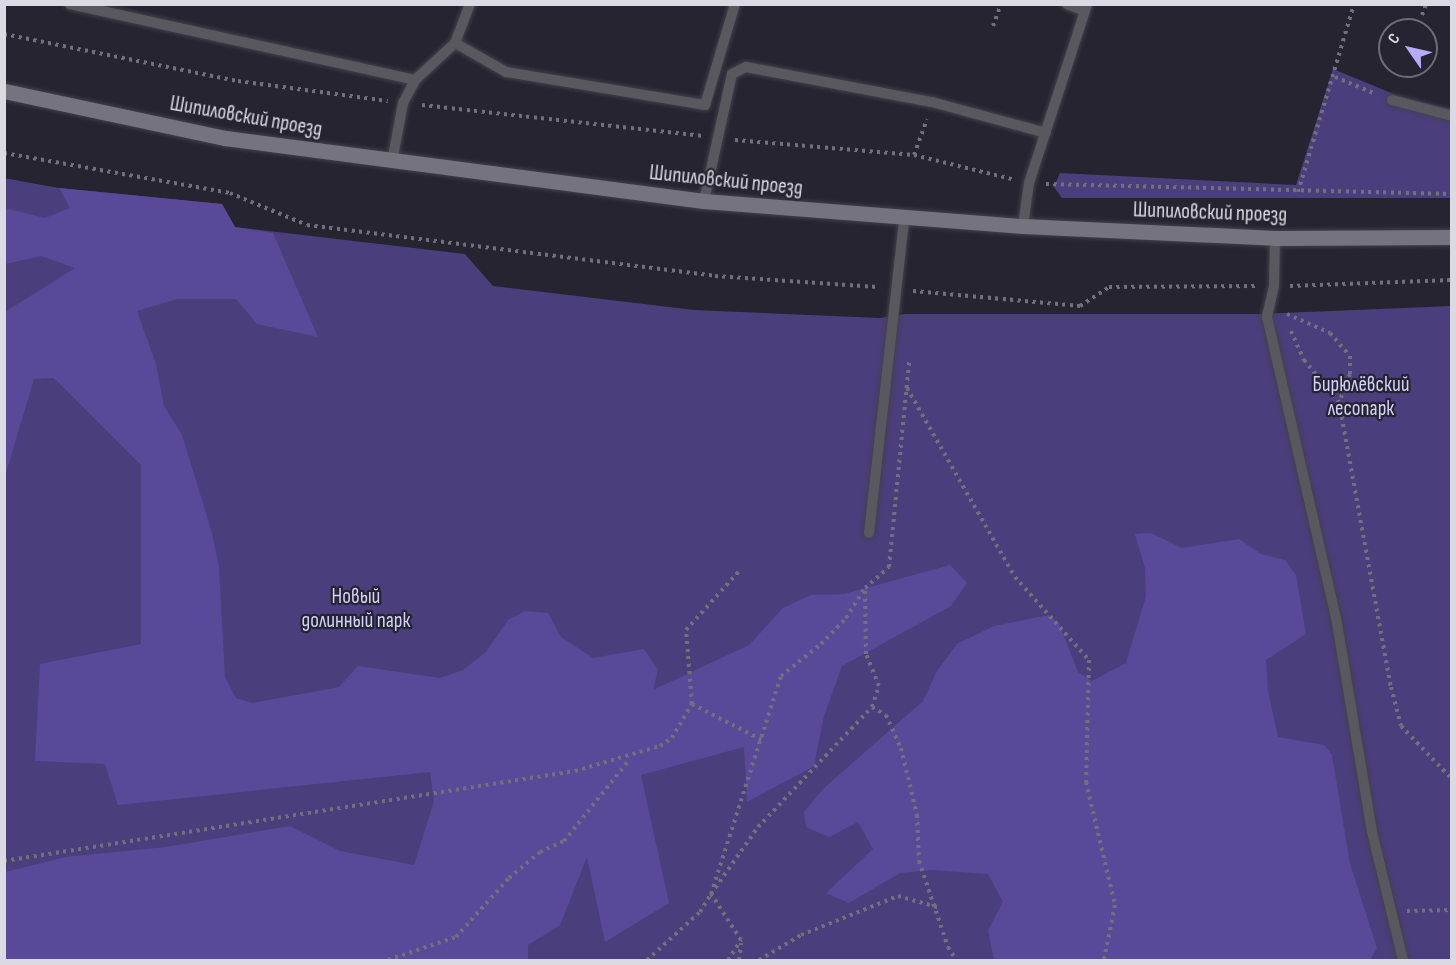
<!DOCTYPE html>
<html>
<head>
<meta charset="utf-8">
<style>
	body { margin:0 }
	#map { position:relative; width:1456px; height:965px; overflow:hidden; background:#252430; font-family:"Sofia Sans Condensed",sans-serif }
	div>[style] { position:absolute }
	.green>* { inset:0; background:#4b3e7c }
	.forest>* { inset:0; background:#5a4999 }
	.path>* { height:4px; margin-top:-2px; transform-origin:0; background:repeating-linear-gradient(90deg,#72717b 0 3px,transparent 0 7.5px) }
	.roads { filter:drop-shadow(0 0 2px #42414c) drop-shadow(0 0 2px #42414c) }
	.lane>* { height:10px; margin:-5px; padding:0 5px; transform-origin:5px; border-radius:5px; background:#59585e }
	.secondary>* { height:15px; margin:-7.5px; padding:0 7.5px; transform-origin:7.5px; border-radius:7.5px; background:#75747e }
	span { translate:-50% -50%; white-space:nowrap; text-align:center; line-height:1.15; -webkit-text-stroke:4.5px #252430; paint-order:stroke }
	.street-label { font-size:21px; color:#dbdae2 }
	.park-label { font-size:21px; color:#d4cffc }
	.frame { position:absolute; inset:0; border:6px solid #dbdae2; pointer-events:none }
	.north { position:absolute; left:1378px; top:18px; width:60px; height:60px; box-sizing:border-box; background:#252430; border:2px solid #6e6d77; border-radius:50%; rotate:304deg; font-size:16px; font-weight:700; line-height:24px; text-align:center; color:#dbdae2 }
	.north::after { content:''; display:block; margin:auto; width:21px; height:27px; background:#b7abf8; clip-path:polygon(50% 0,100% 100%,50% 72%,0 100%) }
</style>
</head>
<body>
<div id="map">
	<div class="green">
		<div style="clip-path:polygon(1333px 69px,1401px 97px,1451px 109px,1451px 198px,1062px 198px,1054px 187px,1060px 173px,1296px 185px)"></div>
		<div style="clip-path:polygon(4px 178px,59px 188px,222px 204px,235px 227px,465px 254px,493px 286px,694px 310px,880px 318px,905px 314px,1260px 314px,1451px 306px,1451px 959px,5px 960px)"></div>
	</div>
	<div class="forest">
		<div style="clip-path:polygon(59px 188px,222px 204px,235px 227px,273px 233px,318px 337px,257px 324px,236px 299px,177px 299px,137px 311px,156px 364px,164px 406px,182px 435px,212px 533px,219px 567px,225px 677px,236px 698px,252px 703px,339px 687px,358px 666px,440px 678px,463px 670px,486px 652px,508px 620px,525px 611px,548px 613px,561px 637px,593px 658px,644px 649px,658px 670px,653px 690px,749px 645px,783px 608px,811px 595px,844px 594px,950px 565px,967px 583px,951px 606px,842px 666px,824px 716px,814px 766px,747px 802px,744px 747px,641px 775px,669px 903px,605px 942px,587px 857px,560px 925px,528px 945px,528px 960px,5px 960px,5px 872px,65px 857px,166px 847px,290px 826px,340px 851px,414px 865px,434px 801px,430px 772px,118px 805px,105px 764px,35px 761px,40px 664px,141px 644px,141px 465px,54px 378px,34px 379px,5px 476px,5px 312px,75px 268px,41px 256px,5px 264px,5px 208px,45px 218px,70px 208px)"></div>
		<div style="clip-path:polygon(1151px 533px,1182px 548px,1239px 539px,1261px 554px,1285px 560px,1296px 575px,1306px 634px,1266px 660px,1268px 691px,1278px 737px,1324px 745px,1332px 755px,1350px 864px,1377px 948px,1370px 960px,994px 960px,988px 930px,1003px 902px,988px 874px,931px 870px,900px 873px,849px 903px,826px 893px,873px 849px,858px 822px,829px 837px,806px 827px,804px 812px,823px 789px,923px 701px,937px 671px,957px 644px,994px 626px,1049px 615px,1059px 624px,1078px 672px,1092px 681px,1126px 663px,1146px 596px,1145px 568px,1135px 534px)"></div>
	</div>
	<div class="path">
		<div style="left:1422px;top:15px;width:12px;rotate:-70deg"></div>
		<div style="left:993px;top:26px;width:23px;rotate:-70deg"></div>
		<div style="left:4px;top:34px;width:239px;rotate:11.4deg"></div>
		<div style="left:238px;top:81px;width:151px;rotate:7.6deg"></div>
		<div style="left:1335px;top:77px;width:44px;rotate:22.5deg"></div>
		<div style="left:422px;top:105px;width:281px;rotate:6.3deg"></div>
		<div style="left:735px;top:140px;width:180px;rotate:4.8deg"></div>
		<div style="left:914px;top:155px;width:101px;rotate:13.8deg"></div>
		<div style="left:4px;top:153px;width:230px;rotate:10deg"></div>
		<div style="left:230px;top:193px;width:83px;rotate:22.6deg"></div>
		<div style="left:307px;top:225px;width:411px;rotate:7.1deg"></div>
		<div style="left:715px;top:276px;width:163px;rotate:3.9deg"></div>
		<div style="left:914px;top:155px;width:38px;rotate:-70deg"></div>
		<div style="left:1046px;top:184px;width:406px;rotate:1.4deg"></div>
		<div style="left:1298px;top:192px;width:196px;rotate:-73.4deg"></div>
		<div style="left:1290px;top:286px;width:162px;rotate:-2.1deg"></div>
		<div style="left:913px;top:291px;width:168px;rotate:5.1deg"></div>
		<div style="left:1080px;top:306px;width:35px;rotate:-33deg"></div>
		<div style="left:1109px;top:287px;width:147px;rotate:-0.4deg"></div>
		<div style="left:1287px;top:314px;width:47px;rotate:23.8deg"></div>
		<div style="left:1330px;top:333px;width:30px;rotate:49deg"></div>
		<div style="left:1350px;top:356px;width:18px;rotate:90deg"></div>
		<div style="left:1350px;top:374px;width:30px;rotate:111deg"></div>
		<div style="left:1339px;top:402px;width:290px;rotate:79.7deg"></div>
		<div style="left:1391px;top:687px;width:40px;rotate:75.6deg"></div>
		<div style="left:1401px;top:726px;width:74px;rotate:46.1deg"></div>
		<div style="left:1291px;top:331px;width:32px;rotate:66deg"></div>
		<div style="left:1304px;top:360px;width:55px;rotate:50.2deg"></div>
		<div style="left:907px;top:388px;width:218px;rotate:60.3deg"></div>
		<div style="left:1015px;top:577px;width:111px;rotate:48.3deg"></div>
		<div style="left:1089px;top:660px;width:122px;rotate:91.4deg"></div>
		<div style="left:1086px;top:782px;width:126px;rotate:76.7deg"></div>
		<div style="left:1115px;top:905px;width:56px;rotate:101.3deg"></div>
		<div style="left:692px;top:704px;width:79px;rotate:27.2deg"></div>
		<div style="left:872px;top:707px;width:16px;rotate:30deg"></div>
		<div style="left:886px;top:715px;width:36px;rotate:66deg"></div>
		<div style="left:901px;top:748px;width:69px;rotate:76.6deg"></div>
		<div style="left:917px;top:815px;width:46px;rotate:87.5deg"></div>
		<div style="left:919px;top:861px;width:91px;rotate:71.4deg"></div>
		<div style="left:948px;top:947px;width:15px;rotate:58deg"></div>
		<div style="left:4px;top:861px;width:578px;rotate:-8.96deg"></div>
		<div style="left:575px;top:771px;width:89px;rotate:-16.4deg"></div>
		<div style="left:660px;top:746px;width:14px;rotate:-34deg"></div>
		<div style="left:672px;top:738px;width:39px;rotate:-60deg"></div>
		<div style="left:692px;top:704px;width:74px;rotate:-94.6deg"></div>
		<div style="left:686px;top:630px;width:81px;rotate:-48deg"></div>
		<div style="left:1407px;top:911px;width:45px;rotate:-1.3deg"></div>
		<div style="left:388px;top:960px;width:72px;rotate:-18.7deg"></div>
		<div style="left:456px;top:937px;width:79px;rotate:-48.1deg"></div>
		<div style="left:509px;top:878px;width:40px;rotate:-40deg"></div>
		<div style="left:540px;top:852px;width:26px;rotate:-25deg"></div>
		<div style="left:564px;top:841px;width:105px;rotate:-51.2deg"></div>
		<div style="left:647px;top:960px;width:72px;rotate:-42.2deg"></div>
		<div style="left:700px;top:912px;width:21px;rotate:-59deg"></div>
		<div style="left:711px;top:894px;width:229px;rotate:-72.2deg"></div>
		<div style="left:781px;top:676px;width:51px;rotate:-38.7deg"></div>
		<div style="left:821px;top:644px;width:36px;rotate:-46deg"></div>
		<div style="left:846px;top:618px;width:36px;rotate:-58deg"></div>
		<div style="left:865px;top:588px;width:32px;rotate:-41deg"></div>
		<div style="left:889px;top:567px;width:206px;rotate:-84.4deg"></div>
		<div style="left:728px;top:960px;width:24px;rotate:-57deg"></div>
		<div style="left:741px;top:940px;width:55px;rotate:-123.1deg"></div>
		<div style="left:711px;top:894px;width:82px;rotate:-55deg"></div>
		<div style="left:758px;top:827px;width:166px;rotate:-46.5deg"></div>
		<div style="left:872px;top:707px;width:22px;rotate:-72deg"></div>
		<div style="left:879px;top:686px;width:35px;rotate:-112deg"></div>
		<div style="left:866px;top:654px;width:65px;rotate:-90.9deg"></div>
		<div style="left:739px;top:960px;width:17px;rotate:-83deg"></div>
		<div style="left:759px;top:960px;width:49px;rotate:-30.8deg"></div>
		<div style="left:801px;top:935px;width:105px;rotate:-21.9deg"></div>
		<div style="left:898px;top:896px;width:41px;rotate:15.8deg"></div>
	</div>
	<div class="roads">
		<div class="lane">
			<div style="left:70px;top:4px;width:353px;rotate:12.4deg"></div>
			<div style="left:1067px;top:4px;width:19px;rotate:21deg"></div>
			<div style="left:455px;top:43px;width:59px;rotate:29.6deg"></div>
			<div style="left:506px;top:72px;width:202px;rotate:9.4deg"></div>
			<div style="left:705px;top:105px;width:105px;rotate:-73.5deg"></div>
			<div style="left:1392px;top:100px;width:62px;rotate:14.9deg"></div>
			<div style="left:392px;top:162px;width:60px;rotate:-79.4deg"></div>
			<div style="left:403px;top:103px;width:26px;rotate:-62deg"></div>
			<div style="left:415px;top:80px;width:54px;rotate:-42.8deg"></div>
			<div style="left:455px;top:43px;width:42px;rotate:-69deg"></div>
			<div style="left:704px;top:201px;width:130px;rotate:-77.6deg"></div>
			<div style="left:732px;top:74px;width:16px;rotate:-27deg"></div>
			<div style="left:746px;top:67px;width:189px;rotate:10.7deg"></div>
			<div style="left:932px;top:102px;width:118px;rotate:15.2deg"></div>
			<div style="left:1023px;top:226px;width:43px;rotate:-82.1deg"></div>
			<div style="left:1029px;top:183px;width:188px;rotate:-72deg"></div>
			<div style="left:1275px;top:238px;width:48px;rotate:91.2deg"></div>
			<div style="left:1274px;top:286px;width:32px;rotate:103deg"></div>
			<div style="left:1267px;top:317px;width:314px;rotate:77.1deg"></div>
			<div style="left:1337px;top:623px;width:212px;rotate:80.5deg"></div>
			<div style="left:1372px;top:832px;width:132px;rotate:76.4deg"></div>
			<div style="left:869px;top:533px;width:316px;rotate:-83.6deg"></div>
		</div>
		<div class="secondary">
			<div style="left:4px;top:91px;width:226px;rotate:12deg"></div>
			<div style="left:225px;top:138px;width:483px;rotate:7.5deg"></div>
			<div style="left:704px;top:201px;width:320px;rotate:4.5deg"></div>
			<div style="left:1023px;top:226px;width:252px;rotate:2.7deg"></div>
			<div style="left:1275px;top:238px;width:177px;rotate:-0.3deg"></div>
		</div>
	</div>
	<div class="street-label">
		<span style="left:246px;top:117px;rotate:10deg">Шипиловский проезд</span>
		<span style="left:726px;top:181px;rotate:6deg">Шипиловский проезд</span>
		<span style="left:1210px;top:213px;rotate:2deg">Шипиловский проезд</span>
	</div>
	<div class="park-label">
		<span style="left:1361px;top:397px">Бирюлёвский<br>лесопарк</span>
		<span style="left:356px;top:609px">Новый<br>долинный парк</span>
	</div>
	<div class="frame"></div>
	<div class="north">С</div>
</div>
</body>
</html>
